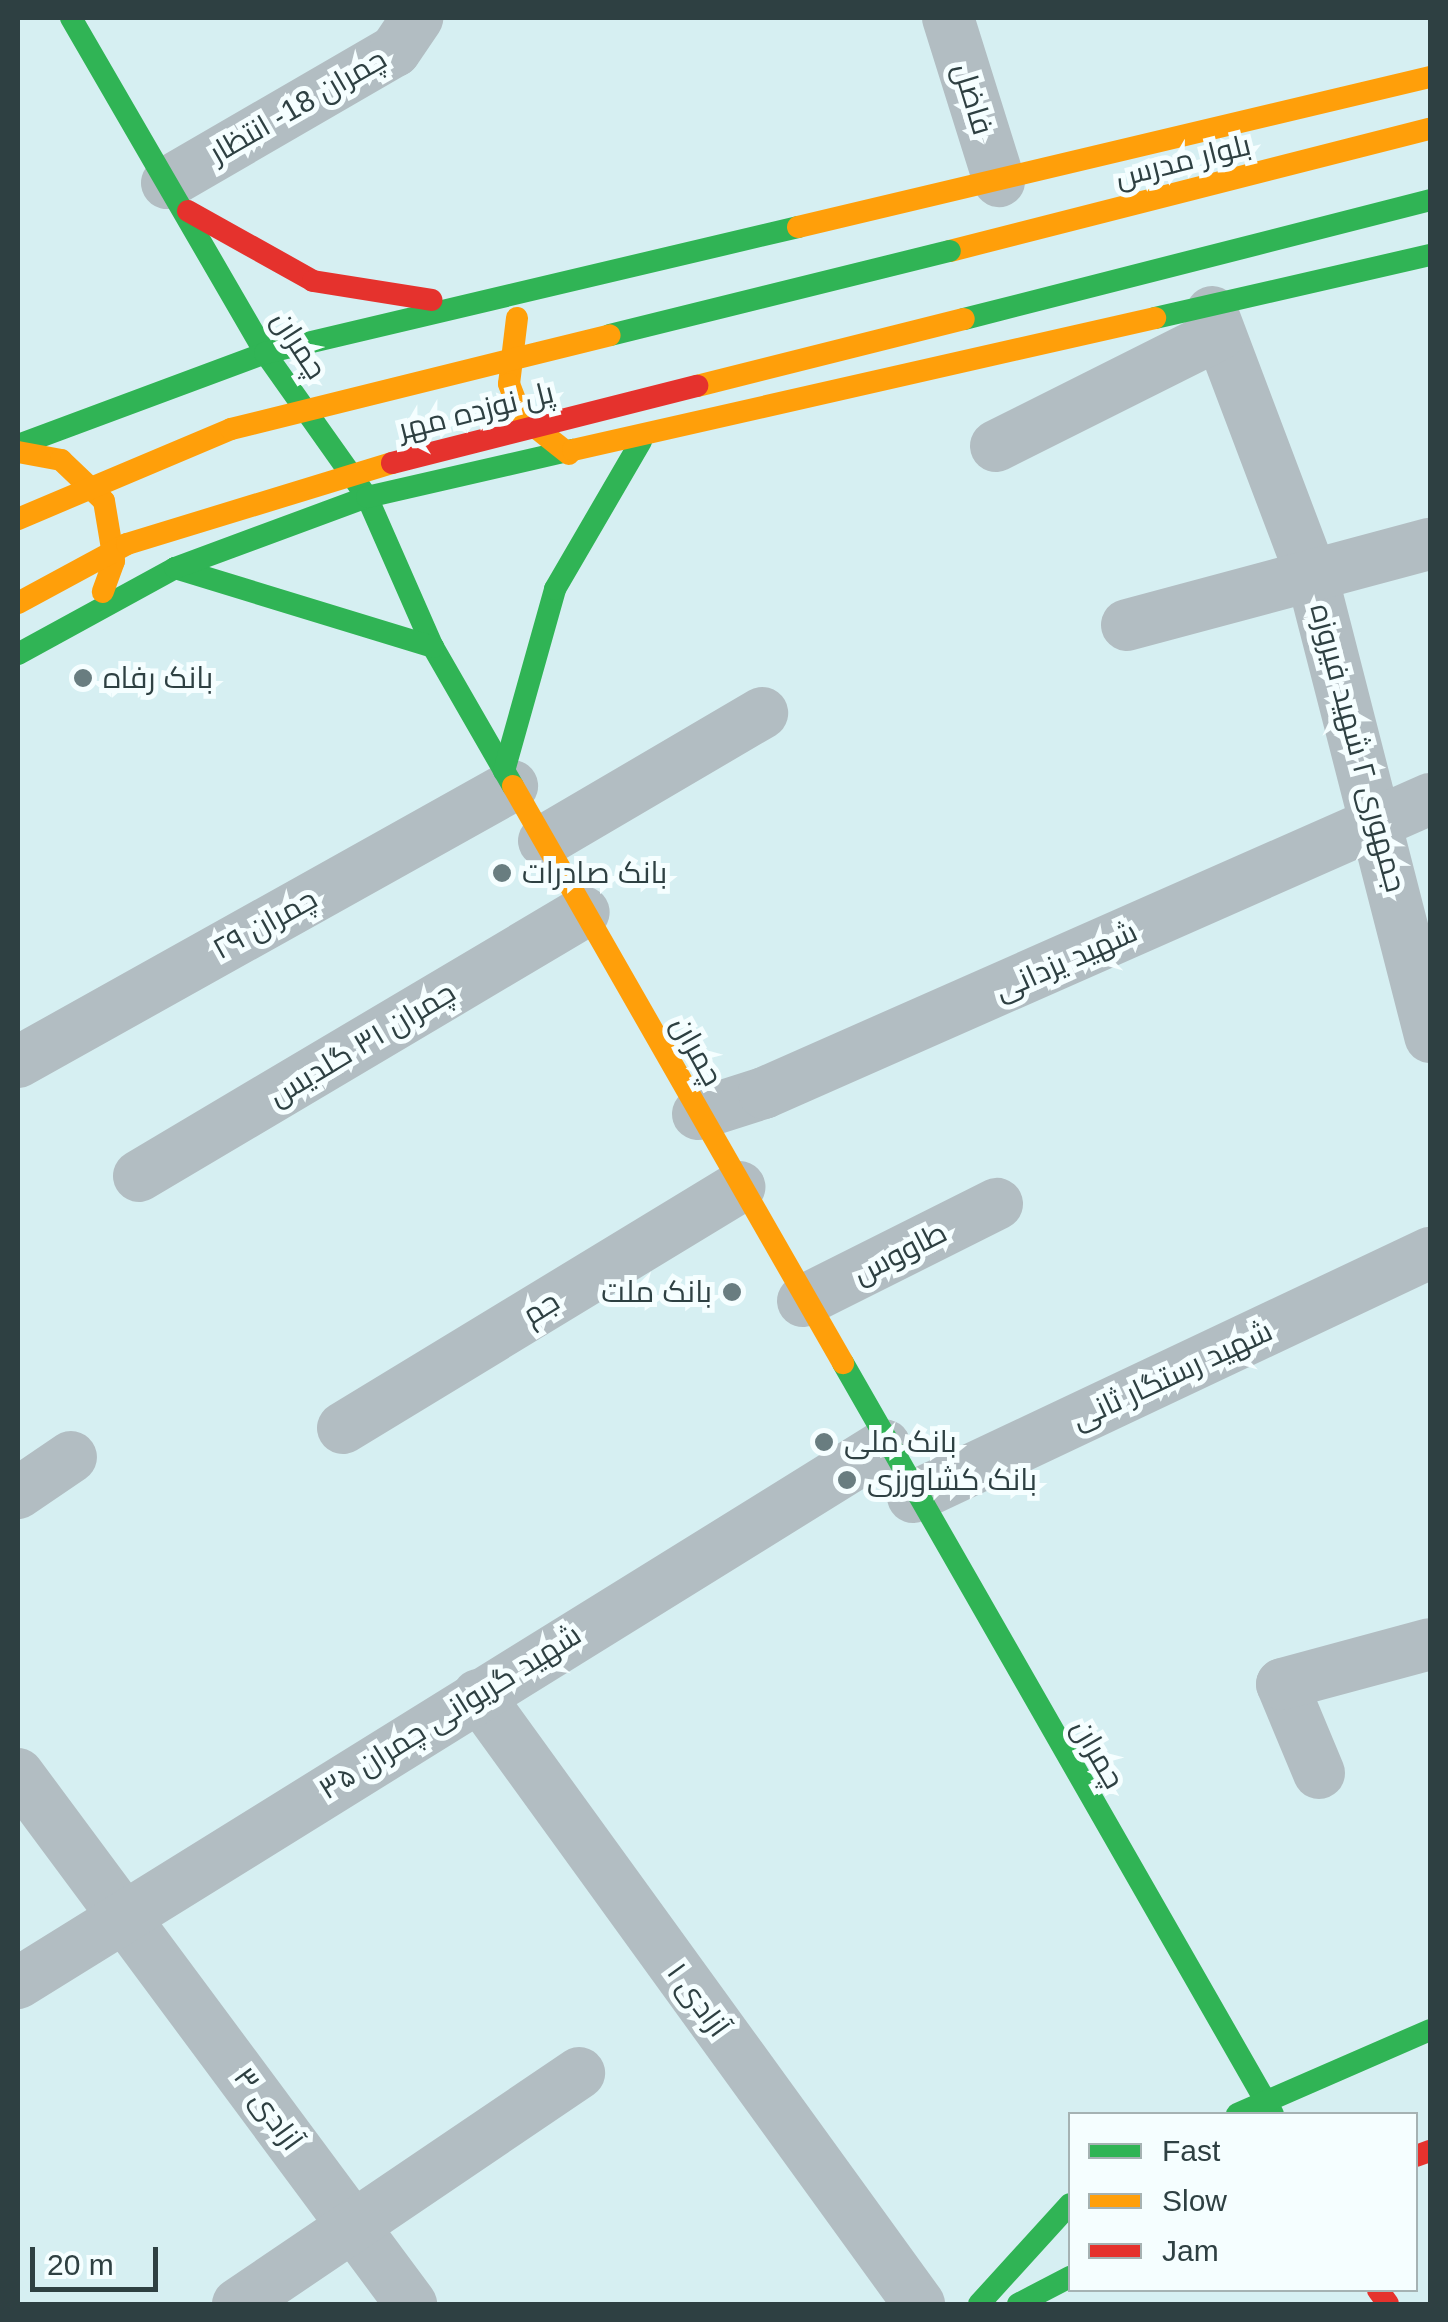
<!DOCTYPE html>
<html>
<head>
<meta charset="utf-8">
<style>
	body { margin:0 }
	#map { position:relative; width:1448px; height:2322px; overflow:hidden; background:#d6eff2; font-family:Helvetica,Cairo,sans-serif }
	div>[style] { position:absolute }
	.street>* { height:52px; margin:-26px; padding:0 26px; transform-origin:26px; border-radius:26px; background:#b2bdc2 }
	.fast>* { height:22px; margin:-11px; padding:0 11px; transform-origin:11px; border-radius:11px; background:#30b455 }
	.slow>* { height:22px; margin:-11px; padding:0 11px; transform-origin:11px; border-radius:11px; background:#ff9f0a }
	.jam>* { height:22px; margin:-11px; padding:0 11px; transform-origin:11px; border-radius:11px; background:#e5322d }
	.fast-bridge>* { height:22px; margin:-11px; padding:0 11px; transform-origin:11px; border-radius:11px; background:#30b455 }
	.slow-bridge>* { height:22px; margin:-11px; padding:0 11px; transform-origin:11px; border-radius:11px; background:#ff9f0a }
	.jam-bridge>* { height:22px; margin:-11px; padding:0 11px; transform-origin:11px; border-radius:11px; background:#e5322d }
	.dots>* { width:28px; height:28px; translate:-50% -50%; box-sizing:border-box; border:5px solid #f5feff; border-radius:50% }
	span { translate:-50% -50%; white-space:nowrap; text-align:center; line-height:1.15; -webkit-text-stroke:10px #f5feff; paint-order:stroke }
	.street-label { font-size:30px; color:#2e4042 }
	.poi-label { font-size:30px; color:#2e4042 }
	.left { translate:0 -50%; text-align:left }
	.right { translate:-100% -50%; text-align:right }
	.frame { position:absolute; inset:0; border:20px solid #2e4042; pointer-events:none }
	.legend { position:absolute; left:1068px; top:2112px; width:350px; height:180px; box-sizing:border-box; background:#f5feff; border:2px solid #a5b2b3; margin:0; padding:12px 18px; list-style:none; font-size:30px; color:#2e4042 }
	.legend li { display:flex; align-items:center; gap:20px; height:50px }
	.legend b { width:50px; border:2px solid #a5b2b3 }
	.scale { position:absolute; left:30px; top:2247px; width:128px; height:45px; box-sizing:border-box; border:5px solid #2e4042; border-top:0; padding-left:12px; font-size:30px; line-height:35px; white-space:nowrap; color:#2e4042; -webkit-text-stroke:8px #f5feff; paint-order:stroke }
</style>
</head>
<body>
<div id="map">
	<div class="street">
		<div style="left:948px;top:18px;width:171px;rotate:72.6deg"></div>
		<div style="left:167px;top:183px;width:263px;rotate:-30.1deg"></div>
		<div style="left:395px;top:51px;width:40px;rotate:-56deg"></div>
		<div style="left:1212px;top:312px;width:282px;rotate:69.3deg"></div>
		<div style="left:1312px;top:576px;width:476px;rotate:75.6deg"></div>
		<div style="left:996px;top:446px;width:250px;rotate:-26.6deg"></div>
		<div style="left:1127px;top:625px;width:314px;rotate:-15deg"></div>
		<div style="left:544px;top:841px;width:253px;rotate:-30.4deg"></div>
		<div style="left:18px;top:1062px;width:566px;rotate:-29.19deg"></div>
		<div style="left:698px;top:1114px;width:69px;rotate:-17.7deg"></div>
		<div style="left:764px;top:1093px;width:728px;rotate:-23.82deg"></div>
		<div style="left:139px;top:1176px;width:517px;rotate:-30.68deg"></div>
		<div style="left:803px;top:1301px;width:217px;rotate:-26.6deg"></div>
		<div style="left:343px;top:1428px;width:464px;rotate:-31.3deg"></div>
		<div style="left:18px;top:1493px;width:64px;rotate:-34.2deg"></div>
		<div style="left:913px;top:1497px;width:572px;rotate:-25.27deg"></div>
		<div style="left:478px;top:1695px;width:752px;rotate:54.09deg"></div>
		<div style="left:1319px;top:1773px;width:96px;rotate:-112.6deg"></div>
		<div style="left:1282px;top:1684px;width:153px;rotate:-15.1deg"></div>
		<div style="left:18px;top:1774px;width:660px;rotate:53.44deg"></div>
		<div style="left:18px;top:1983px;width:1020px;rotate:-31.82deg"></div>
		<div style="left:238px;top:2304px;width:412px;rotate:-34.1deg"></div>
	</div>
	<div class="fast">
		<div style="left:71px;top:18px;width:387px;rotate:59.9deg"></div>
		<div style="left:265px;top:353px;width:176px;rotate:54.7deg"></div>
		<div style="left:367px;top:497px;width:164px;rotate:66.3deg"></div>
		<div style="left:433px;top:647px;width:160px;rotate:60.1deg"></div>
		<div style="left:1155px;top:318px;width:282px;rotate:-12.9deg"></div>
		<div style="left:964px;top:319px;width:481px;rotate:-14.3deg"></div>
		<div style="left:18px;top:445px;width:264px;rotate:-20.4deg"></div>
		<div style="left:265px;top:353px;width:548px;rotate:-13.3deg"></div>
		<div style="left:175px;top:568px;width:270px;rotate:17deg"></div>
		<div style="left:18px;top:654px;width:179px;rotate:-28.7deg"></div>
		<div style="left:175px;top:568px;width:205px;rotate:-20.3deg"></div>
		<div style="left:367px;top:497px;width:211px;rotate:-12.9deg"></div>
		<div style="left:504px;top:771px;width:189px;rotate:-74.3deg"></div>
		<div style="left:555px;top:589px;width:171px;rotate:-59.8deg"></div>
		<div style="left:843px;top:1363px;width:865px;rotate:60.21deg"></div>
		<div style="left:1237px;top:2114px;width:210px;rotate:-23.5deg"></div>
		<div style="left:979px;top:2304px;width:135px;rotate:-47.7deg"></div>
		<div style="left:1018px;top:2304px;width:59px;rotate:-27.4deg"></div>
	</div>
	<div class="slow">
		<div style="left:798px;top:227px;width:650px;rotate:-13.35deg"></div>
		<div style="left:950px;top:251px;width:495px;rotate:-14.3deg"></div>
		<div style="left:517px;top:318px;width:66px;rotate:96.9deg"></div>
		<div style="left:509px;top:384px;width:34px;rotate:69deg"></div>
		<div style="left:521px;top:416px;width:61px;rotate:38.4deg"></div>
		<div style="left:573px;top:450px;width:597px;rotate:-12.78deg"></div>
		<div style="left:18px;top:452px;width:44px;rotate:10.5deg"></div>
		<div style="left:61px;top:460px;width:59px;rotate:43.6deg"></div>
		<div style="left:104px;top:501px;width:61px;rotate:80.5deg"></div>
		<div style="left:114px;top:561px;width:33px;rotate:110deg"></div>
		<div style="left:513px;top:786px;width:665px;rotate:60.23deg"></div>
	</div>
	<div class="jam">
		<div style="left:188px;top:211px;width:143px;rotate:29.2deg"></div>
		<div style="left:313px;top:281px;width:120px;rotate:9.1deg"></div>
		<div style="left:1416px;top:2156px;width:15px;rotate:-20deg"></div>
		<div style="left:1378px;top:2290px;width:17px;rotate:54deg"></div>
	</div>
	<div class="fast-bridge">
		<div style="left:610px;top:335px;width:350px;rotate:-13.9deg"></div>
	</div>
	<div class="slow-bridge">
		<div style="left:697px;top:386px;width:275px;rotate:-14.1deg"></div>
		<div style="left:18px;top:519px;width:231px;rotate:-22.9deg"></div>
		<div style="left:231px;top:429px;width:390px;rotate:-13.9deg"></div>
		<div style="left:18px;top:603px;width:124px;rotate:-28.4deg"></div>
		<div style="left:127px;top:544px;width:277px;rotate:-17deg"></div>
	</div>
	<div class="jam-bridge">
		<div style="left:392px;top:463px;width:315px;rotate:-14.2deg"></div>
	</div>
	<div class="dots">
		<div style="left:83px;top:678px;background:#697d80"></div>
		<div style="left:502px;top:873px;background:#697d80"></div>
		<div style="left:732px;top:1292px;background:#697d80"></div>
		<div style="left:824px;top:1442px;background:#697d80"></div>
		<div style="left:847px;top:1480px;background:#697d80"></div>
	</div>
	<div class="street-label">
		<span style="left:973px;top:99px;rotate:73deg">فاضل</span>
		<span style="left:298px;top:106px;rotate:-30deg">چمران 18- انتظار</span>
		<span style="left:1183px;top:161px;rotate:-14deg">بلوار مدرس</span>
		<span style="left:299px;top:345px;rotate:57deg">چمران</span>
		<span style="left:476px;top:411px;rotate:-14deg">پل نوزده مهر</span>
		<span style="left:1358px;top:748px;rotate:75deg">جمهوری ۲ شهید فیروزه</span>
		<span style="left:265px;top:924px;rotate:-29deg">چمران ۲۹</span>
		<span style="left:1066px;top:961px;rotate:-24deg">شهید یزدانی</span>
		<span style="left:362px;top:1044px;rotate:-31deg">چمران ۳۱ گلدیس</span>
		<span style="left:697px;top:1051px;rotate:61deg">چمران</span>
		<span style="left:900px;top:1253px;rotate:-27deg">طاووس</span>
		<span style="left:541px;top:1308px;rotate:-31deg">جم</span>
		<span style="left:1172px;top:1375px;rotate:-25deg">شهید رستگار ثانی</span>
		<span style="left:450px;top:1712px;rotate:-32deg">شهید گریوانی چمران ۳۵</span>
		<span style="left:1098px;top:1754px;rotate:60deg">چمران</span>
		<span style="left:698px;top:2000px;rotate:54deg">آزادی ۱</span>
		<span style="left:268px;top:2109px;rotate:54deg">آزادی ۳</span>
	</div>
	<div class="poi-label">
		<span class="left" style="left:103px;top:678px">بانک رفاه</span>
		<span class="left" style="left:522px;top:873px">بانک صادرات</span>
		<span class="right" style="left:712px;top:1292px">بانک ملت</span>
		<span class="left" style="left:844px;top:1442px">بانک ملی</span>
		<span class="left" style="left:867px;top:1480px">بانک کشاورزی</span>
	</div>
	<div class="frame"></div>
	<ul class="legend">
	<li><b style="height:12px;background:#30b455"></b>Fast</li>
	<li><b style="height:12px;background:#ff9f0a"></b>Slow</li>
	<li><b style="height:12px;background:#e5322d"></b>Jam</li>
	</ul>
	<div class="scale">20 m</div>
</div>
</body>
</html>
